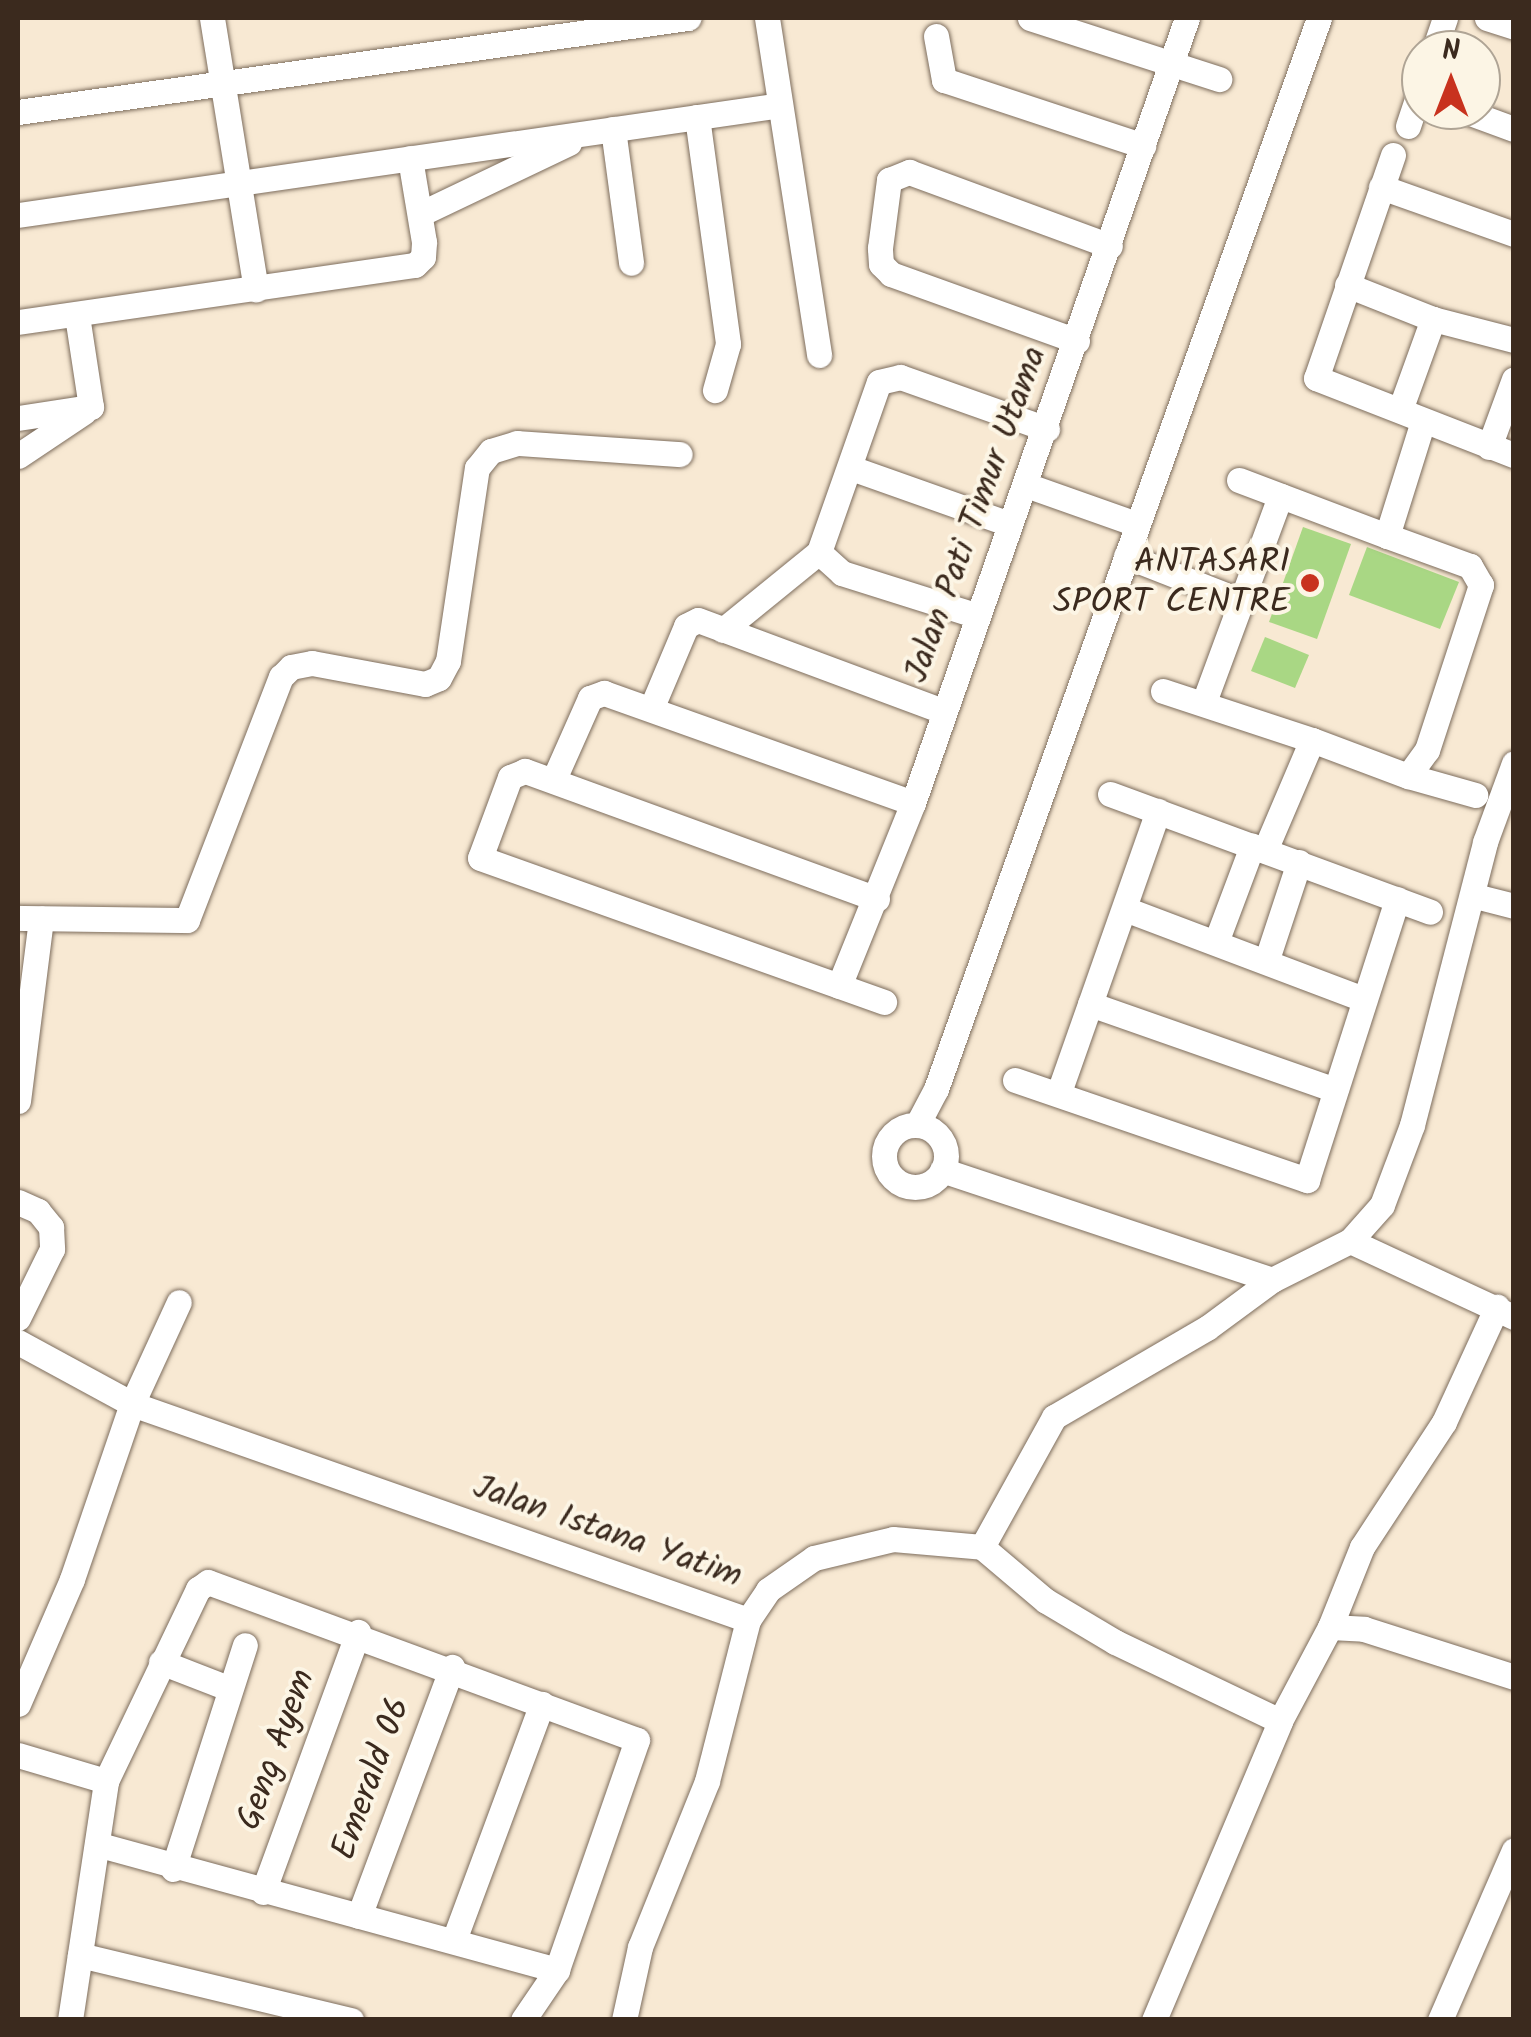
<!DOCTYPE html>
<html>
<head>
<meta charset="utf-8">
<style>
	body { margin:0 }
	#map { position:relative; width:1531px; height:2037px; overflow:hidden; background:#f8e9d3; font-family:Kalam,sans-serif }
	div>[style] { position:absolute }
	.green>* { inset:0; background:#a9d784 }
	.roads { filter:drop-shadow(0 0 2px #7d6d5d) drop-shadow(0 0 2px #7d6d5d) }
	.street>* { height:25px; margin:-12.5px; padding:0 12.5px; transform-origin:12.5px; border-radius:12.5px; background:#fff }
	.street>.ring { margin:-12.5px; padding:0; box-sizing:content-box; background:none; border:25px solid #fff; border-radius:50% }
	.dots>* { width:28px; height:28px; translate:-50% -50%; box-sizing:border-box; border:5px solid #fcf5e5; border-radius:50% }
	span { translate:-50% -50%; white-space:nowrap; text-align:center; line-height:1.15; -webkit-text-stroke:8px #fcf5e5; paint-order:stroke }
	.street-label { font-size:35px; color:#3b2a1e }
	.poi-label { font-size:35px; color:#3b2a1e }
	.right { translate:-100% -50%; text-align:right }
	.frame { position:absolute; inset:0; border:20px solid #3b2a1e; pointer-events:none }
	.north { position:absolute; left:1401px; top:30px; width:100px; height:100px; box-sizing:border-box; background:#fcf5e5; border:2px solid #afa495; border-radius:50%; rotate:0deg; font-size:28px; font-weight:700; line-height:40px; text-align:center; color:#3b2a1e }
	.north::after { content:''; display:block; margin:auto; width:35px; height:45px; background:#c8321e; clip-path:polygon(50% 0,100% 100%,50% 72%,0 100%) }
</style>
</head>
<body>
<div id="map">
	<div class="green">
		<div style="clip-path:polygon(1303px 527px,1351px 544px,1317px 639px,1269px 622px)"></div>
		<div style="clip-path:polygon(1367px 547px,1459px 582px,1440px 629px,1349px 595px)"></div>
		<div style="clip-path:polygon(1265px 637px,1309px 655px,1295px 688px,1251px 671px)"></div>
	</div>
	<div class="roads">
		<div class="street">
			<div style="left:212px;top:18px;width:275px;rotate:80.8deg"></div>
			<div style="left:767px;top:18px;width:341px;rotate:81.2deg"></div>
			<div style="left:1030px;top:18px;width:199px;rotate:17.9deg"></div>
			<div style="left:1487px;top:18px;width:28px;rotate:18deg"></div>
			<div style="left:936px;top:36px;width:45px;rotate:79.7deg"></div>
			<div style="left:944px;top:80px;width:210px;rotate:18.3deg"></div>
			<div style="left:1434px;top:50px;width:34px;rotate:-71deg"></div>
			<div style="left:1462px;top:110px;width:55px;rotate:20.1deg"></div>
			<div style="left:18px;top:112px;width:677px;rotate:-7.99deg"></div>
			<div style="left:697px;top:117px;width:229px;rotate:82.2deg"></div>
			<div style="left:728px;top:344px;width:48px;rotate:105.8deg"></div>
			<div style="left:1408px;top:126px;width:41px;rotate:-71.6deg"></div>
			<div style="left:613px;top:129px;width:135px;rotate:82.3deg"></div>
			<div style="left:1393px;top:155px;width:236px;rotate:109deg"></div>
			<div style="left:1316px;top:378px;width:212px;rotate:21.3deg"></div>
			<div style="left:1381px;top:187px;width:141px;rotate:19.5deg"></div>
			<div style="left:420px;top:214px;width:165px;rotate:-25.5deg"></div>
			<div style="left:18px;top:215px;width:770px;rotate:-8.21deg"></div>
			<div style="left:1347px;top:285px;width:92px;rotate:21.6deg"></div>
			<div style="left:1433px;top:319px;width:84px;rotate:14.5deg"></div>
			<div style="left:18px;top:322px;width:401px;rotate:-8.2deg"></div>
			<div style="left:415px;top:265px;width:11px;rotate:-45deg"></div>
			<div style="left:423px;top:257px;width:15px;rotate:-86deg"></div>
			<div style="left:424px;top:242px;width:85px;rotate:-99.5deg"></div>
			<div style="left:1077px;top:341px;width:198px;rotate:-160.2deg"></div>
			<div style="left:891px;top:274px;width:14px;rotate:-135deg"></div>
			<div style="left:881px;top:264px;width:16px;rotate:-94deg"></div>
			<div style="left:880px;top:248px;width:69px;rotate:-82.5deg"></div>
			<div style="left:889px;top:180px;width:22px;rotate:-22deg"></div>
			<div style="left:909px;top:172px;width:214px;rotate:20.2deg"></div>
			<div style="left:1400px;top:410px;width:97px;rotate:-70.1deg"></div>
			<div style="left:18px;top:418px;width:74px;rotate:-8.6deg"></div>
			<div style="left:91px;top:407px;width:92px;rotate:-98.7deg"></div>
			<div style="left:1489px;top:447px;width:72px;rotate:-69.8deg"></div>
			<div style="left:18px;top:456px;width:79px;rotate:-33.7deg"></div>
			<div style="left:854px;top:469px;width:164px;rotate:19.5deg"></div>
			<div style="left:1239px;top:480px;width:158px;rotate:20.7deg"></div>
			<div style="left:1387px;top:536px;width:121px;rotate:-72.6deg"></div>
			<div style="left:1026px;top:485px;width:117px;rotate:19.5deg"></div>
			<div style="left:1126px;top:556px;width:123px;rotate:21.4deg"></div>
			<div style="left:978px;top:616px;width:143px;rotate:-162.5deg"></div>
			<div style="left:842px;top:573px;width:31px;rotate:-138deg"></div>
			<div style="left:819px;top:552px;width:180px;rotate:-70.6deg"></div>
			<div style="left:879px;top:382px;width:22px;rotate:-13deg"></div>
			<div style="left:900px;top:377px;width:156px;rotate:19.5deg"></div>
			<div style="left:723px;top:630px;width:124px;rotate:-39.1deg"></div>
			<div style="left:1163px;top:691px;width:157px;rotate:18.2deg"></div>
			<div style="left:1312px;top:740px;width:120px;rotate:113.1deg"></div>
			<div style="left:1204px;top:702px;width:220px;rotate:-69.7deg"></div>
			<div style="left:651px;top:709px;width:90px;rotate:-67.1deg"></div>
			<div style="left:686px;top:626px;width:13px;rotate:-27deg"></div>
			<div style="left:698px;top:620px;width:261px;rotate:20.4deg"></div>
			<div style="left:1312px;top:740px;width:103px;rotate:20.6deg"></div>
			<div style="left:1408px;top:776px;width:32px;rotate:-54deg"></div>
			<div style="left:1427px;top:750px;width:174px;rotate:-71.9deg"></div>
			<div style="left:1481px;top:585px;width:22px;rotate:-120deg"></div>
			<div style="left:1470px;top:566px;width:88px;rotate:-160.1deg"></div>
			<div style="left:1408px;top:776px;width:70px;rotate:15.8deg"></div>
			<div style="left:554px;top:779px;width:89px;rotate:-66deg"></div>
			<div style="left:590px;top:698px;width:15px;rotate:-20deg"></div>
			<div style="left:604px;top:693px;width:328px;rotate:19.6deg"></div>
			<div style="left:1110px;top:794px;width:341px;rotate:20.2deg"></div>
			<div style="left:1475px;top:896px;width:40px;rotate:14.4deg"></div>
			<div style="left:877px;top:899px;width:375px;rotate:-160deg"></div>
			<div style="left:525px;top:771px;width:16px;rotate:158deg"></div>
			<div style="left:510px;top:777px;width:86px;rotate:110.3deg"></div>
			<div style="left:480px;top:858px;width:429px;rotate:19.6deg"></div>
			<div style="left:1125px;top:909px;width:254px;rotate:20.7deg"></div>
			<div style="left:18px;top:918px;width:169px;rotate:0.7deg"></div>
			<div style="left:187px;top:920px;width:261px;rotate:-68.9deg"></div>
			<div style="left:281px;top:677px;width:14px;rotate:-45deg"></div>
			<div style="left:291px;top:667px;width:21px;rotate:-11deg"></div>
			<div style="left:312px;top:663px;width:115px;rotate:10.5deg"></div>
			<div style="left:425px;top:684px;width:15px;rotate:-23deg"></div>
			<div style="left:439px;top:678px;width:19px;rotate:-62deg"></div>
			<div style="left:448px;top:661px;width:195px;rotate:-81.5deg"></div>
			<div style="left:477px;top:468px;width:22px;rotate:-51deg"></div>
			<div style="left:491px;top:451px;width:27px;rotate:-17deg"></div>
			<div style="left:517px;top:443px;width:163px;rotate:3.9deg"></div>
			<div style="left:1216px;top:942px;width:103px;rotate:-69.4deg"></div>
			<div style="left:1267px;top:959px;width:102px;rotate:-71.7deg"></div>
			<div style="left:839px;top:986px;width:197px;rotate:-68deg"></div>
			<div style="left:913px;top:803px;width:831px;rotate:-70.76deg"></div>
			<div style="left:1090px;top:1004px;width:260px;rotate:19.3deg"></div>
			<div style="left:1015px;top:1080px;width:309px;rotate:18.9deg"></div>
			<div style="left:1307px;top:1180px;width:295px;rotate:-72.2deg"></div>
			<div style="left:1059px;top:1092px;width:298px;rotate:-70.6deg"></div>
			<div style="left:18px;top:1101px;width:184px;rotate:-82.8deg"></div>
			<div style="left:917px;top:1125px;width:41px;rotate:-62.2deg"></div>
			<div style="left:936px;top:1089px;width:1137px;rotate:-70.32deg"></div>
			<div class="ring" style="left:884px;top:1125px;width:37px;height:37px"></div>
			<div style="left:942px;top:1170px;width:348px;rotate:18.4deg"></div>
			<div style="left:18px;top:1202px;width:22px;rotate:24deg"></div>
			<div style="left:38px;top:1211px;width:21px;rotate:51deg"></div>
			<div style="left:51px;top:1227px;width:22px;rotate:87deg"></div>
			<div style="left:52px;top:1249px;width:77px;rotate:116.2deg"></div>
			<div style="left:1350px;top:1241px;width:181px;rotate:24.9deg"></div>
			<div style="left:18px;top:1342px;width:130px;rotate:28.5deg"></div>
			<div style="left:132px;top:1404px;width:653px;rotate:19.32deg"></div>
			<div style="left:748px;top:1620px;width:36px;rotate:-56deg"></div>
			<div style="left:768px;top:1590px;width:56px;rotate:-34.8deg"></div>
			<div style="left:814px;top:1558px;width:81px;rotate:-13.5deg"></div>
			<div style="left:893px;top:1539px;width:89px;rotate:5.1deg"></div>
			<div style="left:982px;top:1547px;width:149px;rotate:-61deg"></div>
			<div style="left:1054px;top:1417px;width:177px;rotate:-30.2deg"></div>
			<div style="left:1207px;top:1328px;width:81px;rotate:-36.4deg"></div>
			<div style="left:1272px;top:1280px;width:87px;rotate:-26.6deg"></div>
			<div style="left:1350px;top:1241px;width:48px;rotate:-48.4deg"></div>
			<div style="left:1382px;top:1205px;width:85px;rotate:-69.4deg"></div>
			<div style="left:1412px;top:1125px;width:292px;rotate:-75.5deg"></div>
			<div style="left:1485px;top:842px;width:84px;rotate:-69.8deg"></div>
			<div style="left:982px;top:1547px;width:84px;rotate:40.2deg"></div>
			<div style="left:1046px;top:1601px;width:80px;rotate:30.7deg"></div>
			<div style="left:1115px;top:1642px;width:183px;rotate:25.6deg"></div>
			<div style="left:1330px;top:1627px;width:86px;rotate:-68.2deg"></div>
			<div style="left:1362px;top:1547px;width:149px;rotate:-56.7deg"></div>
			<div style="left:1444px;top:1422px;width:127px;rotate:-65.3deg"></div>
			<div style="left:161px;top:1662px;width:72px;rotate:21.2deg"></div>
			<div style="left:18px;top:1704px;width:136px;rotate:-66.6deg"></div>
			<div style="left:72px;top:1579px;width:185px;rotate:-71.1deg"></div>
			<div style="left:132px;top:1404px;width:112px;rotate:-65.3deg"></div>
			<div style="left:18px;top:1755px;width:92px;rotate:16.5deg"></div>
			<div style="left:100px;top:1845px;width:474px;rotate:15.3deg"></div>
			<div style="left:173px;top:1869px;width:235px;rotate:-72.2deg"></div>
			<div style="left:263px;top:1892px;width:277px;rotate:-69.9deg"></div>
			<div style="left:359px;top:1916px;width:266px;rotate:-69.5deg"></div>
			<div style="left:454px;top:1940px;width:252px;rotate:-69.6deg"></div>
			<div style="left:80px;top:1955px;width:279px;rotate:13.5deg"></div>
			<div style="left:70px;top:2020px;width:242px;rotate:-81.4deg"></div>
			<div style="left:106px;top:1781px;width:213px;rotate:-64.4deg"></div>
			<div style="left:198px;top:1589px;width:12px;rotate:-35deg"></div>
			<div style="left:208px;top:1582px;width:457px;rotate:20.2deg"></div>
			<div style="left:637px;top:1740px;width:244px;rotate:109.2deg"></div>
			<div style="left:557px;top:1970px;width:60px;rotate:124.2deg"></div>
			<div style="left:624px;top:2020px;width:75px;rotate:-77.6deg"></div>
			<div style="left:640px;top:1947px;width:179px;rotate:-68deg"></div>
			<div style="left:707px;top:1781px;width:166px;rotate:-75.7deg"></div>
			<div style="left:1154px;top:2020px;width:324px;rotate:-67.1deg"></div>
			<div style="left:1280px;top:1721px;width:106px;rotate:-62deg"></div>
			<div style="left:1330px;top:1627px;width:34px;rotate:3deg"></div>
			<div style="left:1364px;top:1629px;width:157px;rotate:17.7deg"></div>
			<div style="left:1440px;top:2020px;width:185px;rotate:-66.5deg"></div>
		</div>
	</div>
	<div class="dots">
		<div style="left:1310px;top:583px;background:#c8321e"></div>
	</div>
	<div class="street-label">
		<span style="left:977px;top:515px;rotate:-70deg">Jalan Pati Timur Utama</span>
		<span style="left:607px;top:1533px;rotate:19deg">Jalan Istana Yatim</span>
		<span style="left:277px;top:1750px;rotate:-70deg">Geng Ayem</span>
		<span style="left:372px;top:1779px;rotate:-70deg">Emerald 06</span>
	</div>
	<div class="poi-label">
		<span class="right" style="left:1290px;top:583px">ANTASARI<br>SPORT CENTRE</span>
	</div>
	<div class="frame"></div>
	<div class="north">N</div>
</div>
</body>
</html>
